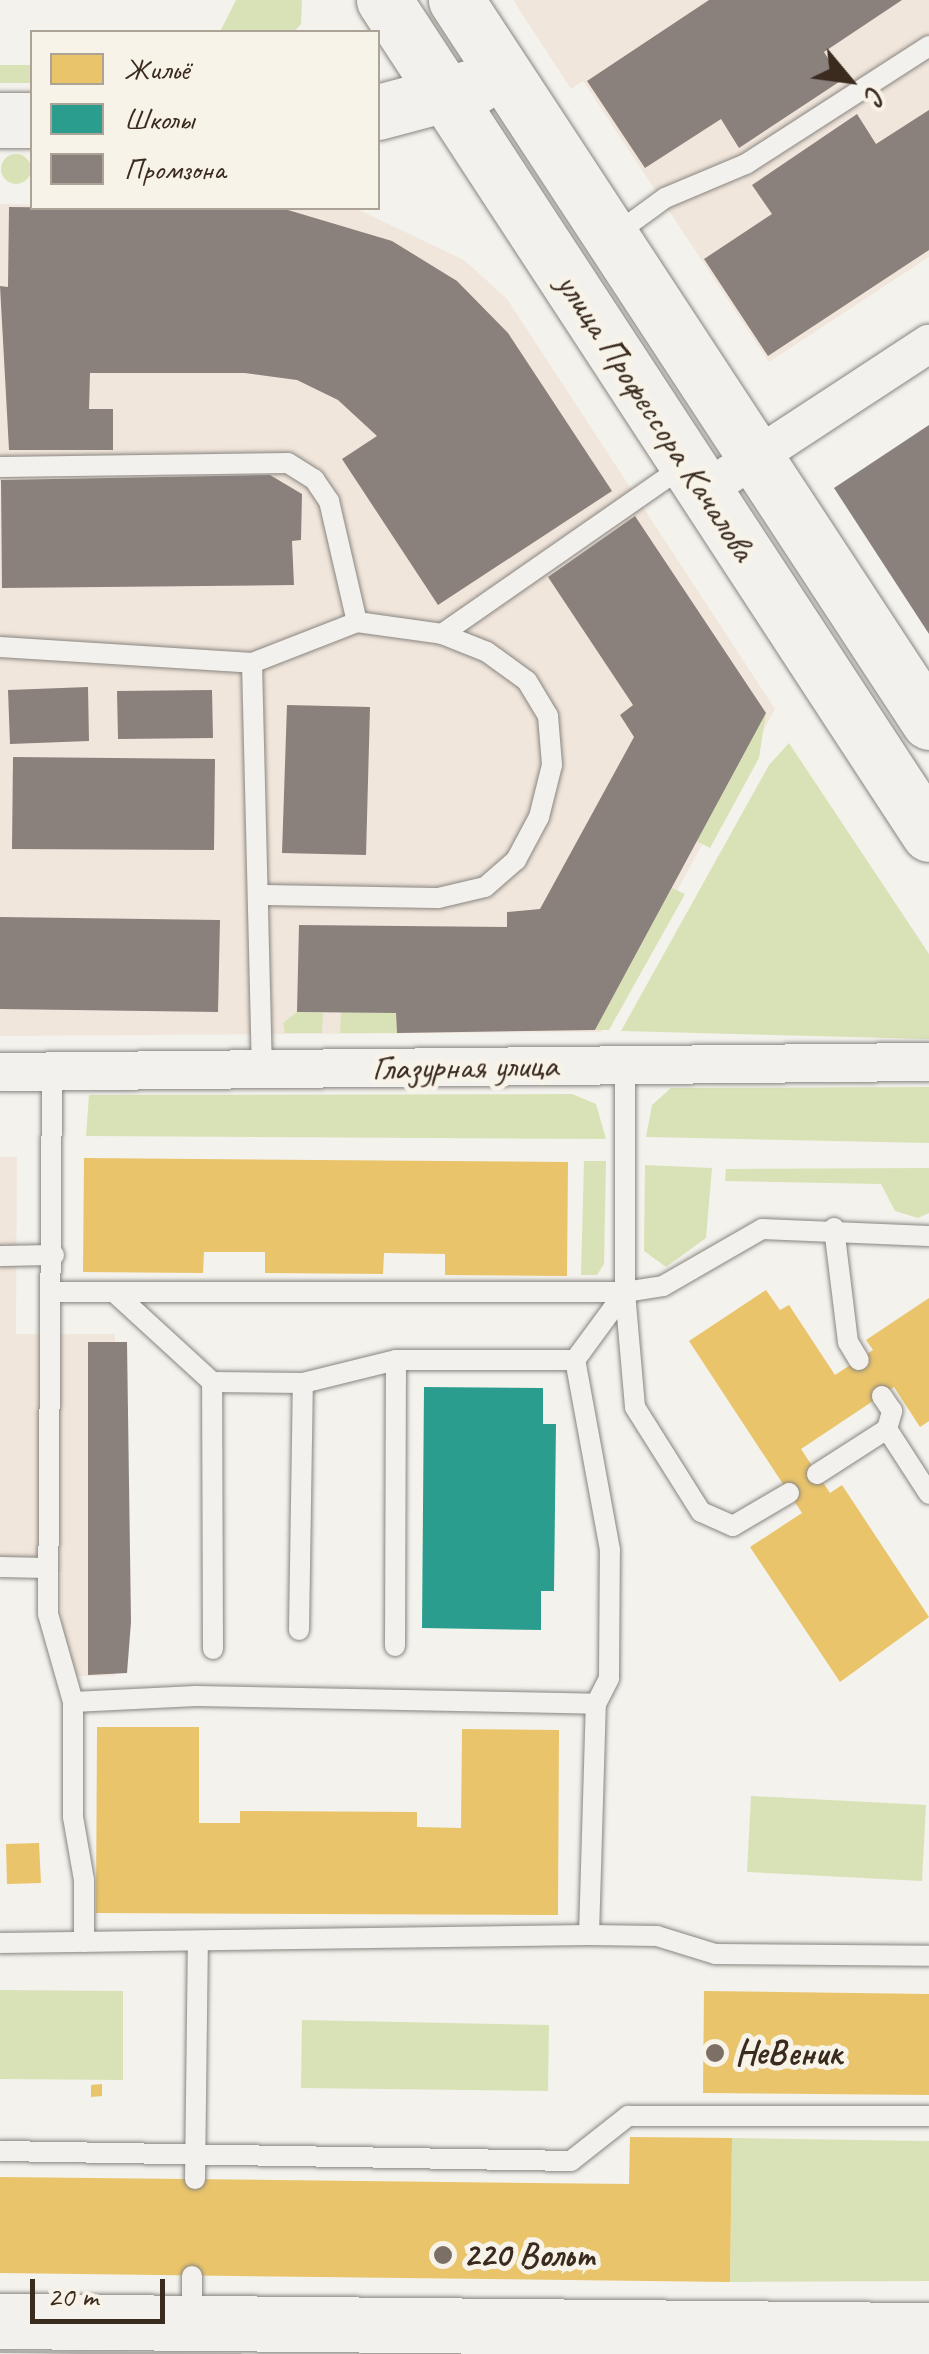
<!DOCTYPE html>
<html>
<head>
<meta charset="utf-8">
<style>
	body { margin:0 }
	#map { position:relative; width:929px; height:2354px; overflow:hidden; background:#f4f2ec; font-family:Caveat,sans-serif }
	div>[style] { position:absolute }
	.built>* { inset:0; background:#f1e6db }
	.green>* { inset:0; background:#d9e2b6 }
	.round { border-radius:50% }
	.homes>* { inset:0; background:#e9c46a }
	.schools>* { inset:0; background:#2a9d8f }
	.industry>* { inset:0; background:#8a817c }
	.roads { filter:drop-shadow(0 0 2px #898580) drop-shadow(0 0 2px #898580) }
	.lane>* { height:20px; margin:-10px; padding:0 10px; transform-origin:10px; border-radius:10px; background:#f2f1ed }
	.street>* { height:38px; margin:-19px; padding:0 19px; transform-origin:19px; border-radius:19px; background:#f2f1ed }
	.secondary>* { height:55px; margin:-27.5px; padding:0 27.5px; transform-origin:27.5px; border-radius:27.5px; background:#f2f1ed }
	.tram>* { height:2.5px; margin:-1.25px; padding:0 1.25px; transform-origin:1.25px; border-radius:1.25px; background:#b1aeaa }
	.dots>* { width:28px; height:28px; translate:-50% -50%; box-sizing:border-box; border:5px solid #f7f3e8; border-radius:50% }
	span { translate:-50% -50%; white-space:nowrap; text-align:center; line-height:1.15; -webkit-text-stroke:10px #f7f3e8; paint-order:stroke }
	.street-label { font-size:35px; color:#3b2a1e }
	.poi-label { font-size:35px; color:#3b2a1e; font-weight:700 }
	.left { translate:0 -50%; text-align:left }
	.legend { position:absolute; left:30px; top:30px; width:350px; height:180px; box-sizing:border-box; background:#f7f3e8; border:2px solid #aca397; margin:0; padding:12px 18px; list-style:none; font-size:30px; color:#3b2a1e }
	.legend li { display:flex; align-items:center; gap:20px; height:50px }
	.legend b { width:50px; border:2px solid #aca397 }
	.north { position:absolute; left:799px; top:30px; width:100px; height:100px; -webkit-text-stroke:8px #f7f3e8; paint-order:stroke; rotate:119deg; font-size:28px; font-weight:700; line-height:40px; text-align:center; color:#3b2a1e }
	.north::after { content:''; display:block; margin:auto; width:35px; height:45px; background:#3b2a1e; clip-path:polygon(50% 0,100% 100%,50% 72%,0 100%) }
	.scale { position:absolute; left:30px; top:2279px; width:135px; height:45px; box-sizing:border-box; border:5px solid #3b2a1e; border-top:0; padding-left:12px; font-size:30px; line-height:35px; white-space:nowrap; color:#3b2a1e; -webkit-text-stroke:8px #f7f3e8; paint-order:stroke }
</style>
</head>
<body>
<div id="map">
	<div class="built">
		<div style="clip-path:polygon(513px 0,929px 0,929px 257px,769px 362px,583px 81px,571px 89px)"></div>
		<div style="clip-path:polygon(0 204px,357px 209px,464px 260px,507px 299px,775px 709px,601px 1032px,0 1036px)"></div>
		<div style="clip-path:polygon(0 1157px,17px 1157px,16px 1334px,115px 1334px,115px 1676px,62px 1676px,62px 1572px,0 1570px)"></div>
	</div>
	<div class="green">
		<div style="clip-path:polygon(236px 0,302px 0,301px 24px,294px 32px,220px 32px)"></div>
		<div style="clip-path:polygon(0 65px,32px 65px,32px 83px,0 83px)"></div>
		<div class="round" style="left:1px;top:154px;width:30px;height:30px"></div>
		<div style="clip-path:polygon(766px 713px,759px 758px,710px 848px,697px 841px)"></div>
		<div style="clip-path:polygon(789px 743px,929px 954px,929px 1039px,621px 1031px,769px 765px)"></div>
		<div style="clip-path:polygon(672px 888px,685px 894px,609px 1030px,595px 1030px)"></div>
		<div style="clip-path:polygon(297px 1012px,323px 1013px,322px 1033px,285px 1033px,283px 1023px)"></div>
		<div style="clip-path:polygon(341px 1012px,396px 1013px,397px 1033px,340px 1033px)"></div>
		<div style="clip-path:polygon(929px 1087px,929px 1143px,646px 1137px,652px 1105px,671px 1088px)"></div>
		<div style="clip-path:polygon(572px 1094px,596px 1104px,606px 1139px,86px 1136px,89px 1095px)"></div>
		<div style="clip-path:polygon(584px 1161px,606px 1161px,604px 1264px,597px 1275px,581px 1275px)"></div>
		<div style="clip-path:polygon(645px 1165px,712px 1168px,706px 1238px,666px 1267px,644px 1251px)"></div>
		<div style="clip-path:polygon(929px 1168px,929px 1213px,918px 1218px,895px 1211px,881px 1184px,725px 1181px,726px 1169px)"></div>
		<div style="clip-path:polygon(751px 1796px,926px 1805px,922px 1881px,747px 1872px)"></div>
		<div style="clip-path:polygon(0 1990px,123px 1991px,123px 2080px,0 2079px)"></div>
		<div style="clip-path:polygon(302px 2020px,549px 2025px,548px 2091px,301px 2088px)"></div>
		<div style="clip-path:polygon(732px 2138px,929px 2141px,929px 2281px,730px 2282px)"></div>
	</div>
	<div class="homes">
		<div style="clip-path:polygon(84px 1158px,568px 1162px,567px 1276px,445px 1275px,445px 1254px,384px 1253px,383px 1274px,265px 1273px,265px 1252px,204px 1252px,203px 1273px,83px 1272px)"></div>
		<div style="clip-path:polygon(766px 1290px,780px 1310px,789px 1305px,835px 1375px,873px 1350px,866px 1340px,929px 1298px,929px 1421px,920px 1427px,894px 1387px,801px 1449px,830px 1493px,842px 1485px,929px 1617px,840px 1682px,750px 1547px,802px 1513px,689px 1341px)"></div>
		<div style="clip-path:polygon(97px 1727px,199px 1727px,199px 1823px,240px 1823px,240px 1811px,417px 1812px,417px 1827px,461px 1828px,462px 1729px,559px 1730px,558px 1915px,96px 1913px)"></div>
		<div style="clip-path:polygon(39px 1843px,41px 1883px,7px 1884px,6px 1844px)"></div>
		<div style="clip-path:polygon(704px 1991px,929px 1994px,929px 2095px,703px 2093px)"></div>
		<div style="clip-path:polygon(102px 2084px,102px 2096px,91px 2097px,91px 2085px)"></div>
		<div style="clip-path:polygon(630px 2137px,732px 2138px,730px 2282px,0 2273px,0 2177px,629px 2184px)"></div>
	</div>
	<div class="schools">
		<div style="clip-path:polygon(424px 1387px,543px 1388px,543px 1424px,556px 1424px,554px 1591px,541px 1591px,541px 1630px,422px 1628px)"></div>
	</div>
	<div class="industry">
		<div style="clip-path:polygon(709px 0,902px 0,824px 52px,842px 80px,739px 148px,721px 119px,645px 168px,587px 81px)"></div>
		<div style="clip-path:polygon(929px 110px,929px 250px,768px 356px,704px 259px,772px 214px,752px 185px,857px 114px,876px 144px)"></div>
		<div style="clip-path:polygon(9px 207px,288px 210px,392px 241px,457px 281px,508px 333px,612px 491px,438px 605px,342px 459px,377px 436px,338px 400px,297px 380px,245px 373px,90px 373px,89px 409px,113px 409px,113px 450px,9px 450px,0 286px,8px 287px)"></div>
		<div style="clip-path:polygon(929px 425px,929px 634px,834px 488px)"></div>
		<div style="clip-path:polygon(270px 475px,302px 494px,301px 540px,292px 541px,294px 585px,2px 588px,1px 480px)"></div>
		<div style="clip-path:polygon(635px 516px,766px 713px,595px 1030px,397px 1033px,396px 1013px,297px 1012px,299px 925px,507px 927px,507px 912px,540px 909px,634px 737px,620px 715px,633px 705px,548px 577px)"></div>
		<div style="clip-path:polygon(88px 687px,89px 741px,10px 744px,8px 690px)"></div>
		<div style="clip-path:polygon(212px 690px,213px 738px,118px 739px,117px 691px)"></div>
		<div style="clip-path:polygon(287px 705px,370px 707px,366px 855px,282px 853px)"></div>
		<div style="clip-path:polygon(13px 757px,215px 759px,214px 850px,12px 849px)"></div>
		<div style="clip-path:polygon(0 917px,220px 920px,218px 1012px,0 1009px)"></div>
		<div style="clip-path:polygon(88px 1342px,127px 1342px,131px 1622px,127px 1673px,88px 1675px)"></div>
	</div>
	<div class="roads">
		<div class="lane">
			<div style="left:613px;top:236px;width:64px;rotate:-36.2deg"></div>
			<div style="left:665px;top:198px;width:88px;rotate:-22.8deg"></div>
			<div style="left:746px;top:164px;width:218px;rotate:-32.8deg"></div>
			<div style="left:0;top:467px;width:288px;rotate:-0.8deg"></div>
			<div style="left:288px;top:463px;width:31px;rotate:32deg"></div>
			<div style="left:314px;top:479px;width:27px;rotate:56deg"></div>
			<div style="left:329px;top:501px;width:124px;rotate:77deg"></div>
			<div style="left:442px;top:634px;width:296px;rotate:-34.8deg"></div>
			<div style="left:0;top:647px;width:253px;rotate:3.6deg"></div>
			<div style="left:252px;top:663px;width:113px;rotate:-21.3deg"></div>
			<div style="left:357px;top:622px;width:86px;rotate:8deg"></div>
			<div style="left:442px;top:634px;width:48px;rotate:21.8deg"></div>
			<div style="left:487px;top:652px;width:49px;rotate:35.9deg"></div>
			<div style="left:527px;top:681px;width:41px;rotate:59deg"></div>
			<div style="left:548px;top:716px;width:49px;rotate:85.3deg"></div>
			<div style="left:552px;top:765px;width:54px;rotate:104deg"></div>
			<div style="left:539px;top:817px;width:49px;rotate:118.1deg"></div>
			<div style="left:516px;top:860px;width:41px;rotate:138.9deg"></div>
			<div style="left:485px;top:887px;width:48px;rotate:166.8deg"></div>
			<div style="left:438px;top:898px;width:178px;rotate:-179deg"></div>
			<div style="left:252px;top:663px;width:406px;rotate:88.6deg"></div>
			<div style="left:52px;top:1071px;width:543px;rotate:90.42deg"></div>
			<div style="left:48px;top:1614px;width:91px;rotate:74.1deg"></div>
			<div style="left:73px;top:1702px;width:115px;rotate:90deg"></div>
			<div style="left:73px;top:1817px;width:64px;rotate:80.1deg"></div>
			<div style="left:84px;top:1880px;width:62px;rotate:90deg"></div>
			<div style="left:834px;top:1228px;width:115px;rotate:83deg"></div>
			<div style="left:848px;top:1342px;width:21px;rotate:59deg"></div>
			<div style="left:0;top:1256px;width:54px;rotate:-1.1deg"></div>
			<div style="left:54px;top:1292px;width:571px"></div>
			<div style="left:115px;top:1293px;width:132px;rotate:42.5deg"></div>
			<div style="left:887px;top:1429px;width:77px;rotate:57.1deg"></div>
			<div style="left:817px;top:1474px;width:83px;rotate:-32.7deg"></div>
			<div style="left:887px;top:1429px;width:19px;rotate:-74deg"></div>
			<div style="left:892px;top:1411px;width:18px;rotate:-124deg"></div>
			<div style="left:789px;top:1493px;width:65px;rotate:149.5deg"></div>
			<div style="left:733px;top:1526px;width:35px;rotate:-156deg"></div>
			<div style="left:701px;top:1512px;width:124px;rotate:-122.2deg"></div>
			<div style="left:635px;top:1407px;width:115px;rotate:-95deg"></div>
			<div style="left:625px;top:1292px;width:38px;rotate:-9deg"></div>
			<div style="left:663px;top:1286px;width:114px;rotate:-29.9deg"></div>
			<div style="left:762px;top:1229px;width:167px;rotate:2.4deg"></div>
			<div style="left:0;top:1567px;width:47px;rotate:1.2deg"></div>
			<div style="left:299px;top:1630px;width:247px;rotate:-89.1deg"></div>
			<div style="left:395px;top:1646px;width:286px;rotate:-89.8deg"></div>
			<div style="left:213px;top:1649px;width:267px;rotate:-90.2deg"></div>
			<div style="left:212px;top:1382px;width:91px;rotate:0.6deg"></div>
			<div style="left:303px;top:1383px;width:96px;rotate:-13.9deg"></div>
			<div style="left:396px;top:1360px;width:179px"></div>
			<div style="left:73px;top:1702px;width:123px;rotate:-2.8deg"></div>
			<div style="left:196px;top:1696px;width:400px;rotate:1.1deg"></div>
			<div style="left:589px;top:1935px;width:231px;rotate:-88.3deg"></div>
			<div style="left:596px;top:1704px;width:29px;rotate:-63deg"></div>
			<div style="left:609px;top:1678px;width:128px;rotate:-89.6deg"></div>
			<div style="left:610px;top:1550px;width:193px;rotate:-100.4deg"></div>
			<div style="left:575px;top:1360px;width:84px;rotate:-53.7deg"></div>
			<div style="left:625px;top:1292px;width:227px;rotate:-90deg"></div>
			<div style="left:0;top:1943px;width:589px;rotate:-0.78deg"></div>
			<div style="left:589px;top:1935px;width:68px;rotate:0.8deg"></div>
			<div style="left:657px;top:1936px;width:61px;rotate:17.2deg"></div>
			<div style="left:715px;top:1954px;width:214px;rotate:0.5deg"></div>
			<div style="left:0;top:2151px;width:571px;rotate:1deg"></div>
			<div style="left:571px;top:2161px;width:73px;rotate:-38.3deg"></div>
			<div style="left:628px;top:2116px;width:301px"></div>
			<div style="left:195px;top:2179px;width:238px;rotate:-89.3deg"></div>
			<div style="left:192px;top:2276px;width:43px;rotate:90deg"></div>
		</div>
		<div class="street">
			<div style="left:704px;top:491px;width:269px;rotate:-33.2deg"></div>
			<div style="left:0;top:1072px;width:929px;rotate:-0.62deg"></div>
		</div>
		<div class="secondary">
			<div style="left:384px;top:0;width:996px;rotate:56.84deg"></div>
			<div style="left:456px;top:0;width:863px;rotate:56.77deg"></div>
			<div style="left:378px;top:112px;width:101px;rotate:-14.9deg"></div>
			<div style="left:0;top:120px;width:32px"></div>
			<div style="left:0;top:2321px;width:929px;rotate:0.56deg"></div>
		</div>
	</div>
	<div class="tram">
		<div style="left:0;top:2351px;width:240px;rotate:0.7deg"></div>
	</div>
	<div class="dots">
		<div style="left:715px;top:2053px;background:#7c7066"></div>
		<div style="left:443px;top:2255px;background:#7c7066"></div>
	</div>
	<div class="street-label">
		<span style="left:656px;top:417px;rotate:57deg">улица Профессора Качалова</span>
		<span style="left:465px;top:1067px;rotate:-1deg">Глазурная улица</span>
	</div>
	<div class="poi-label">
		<span class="left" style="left:735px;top:2053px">НеВеник</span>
		<span class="left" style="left:463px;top:2255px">220 Вольт</span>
	</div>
	<ul class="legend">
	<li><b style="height:28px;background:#e9c46a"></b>Жильё</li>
	<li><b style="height:28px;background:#2a9d8f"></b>Школы</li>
	<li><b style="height:28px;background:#8a817c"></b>Промзона</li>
	</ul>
	<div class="north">С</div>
	<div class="scale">20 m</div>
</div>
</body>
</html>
